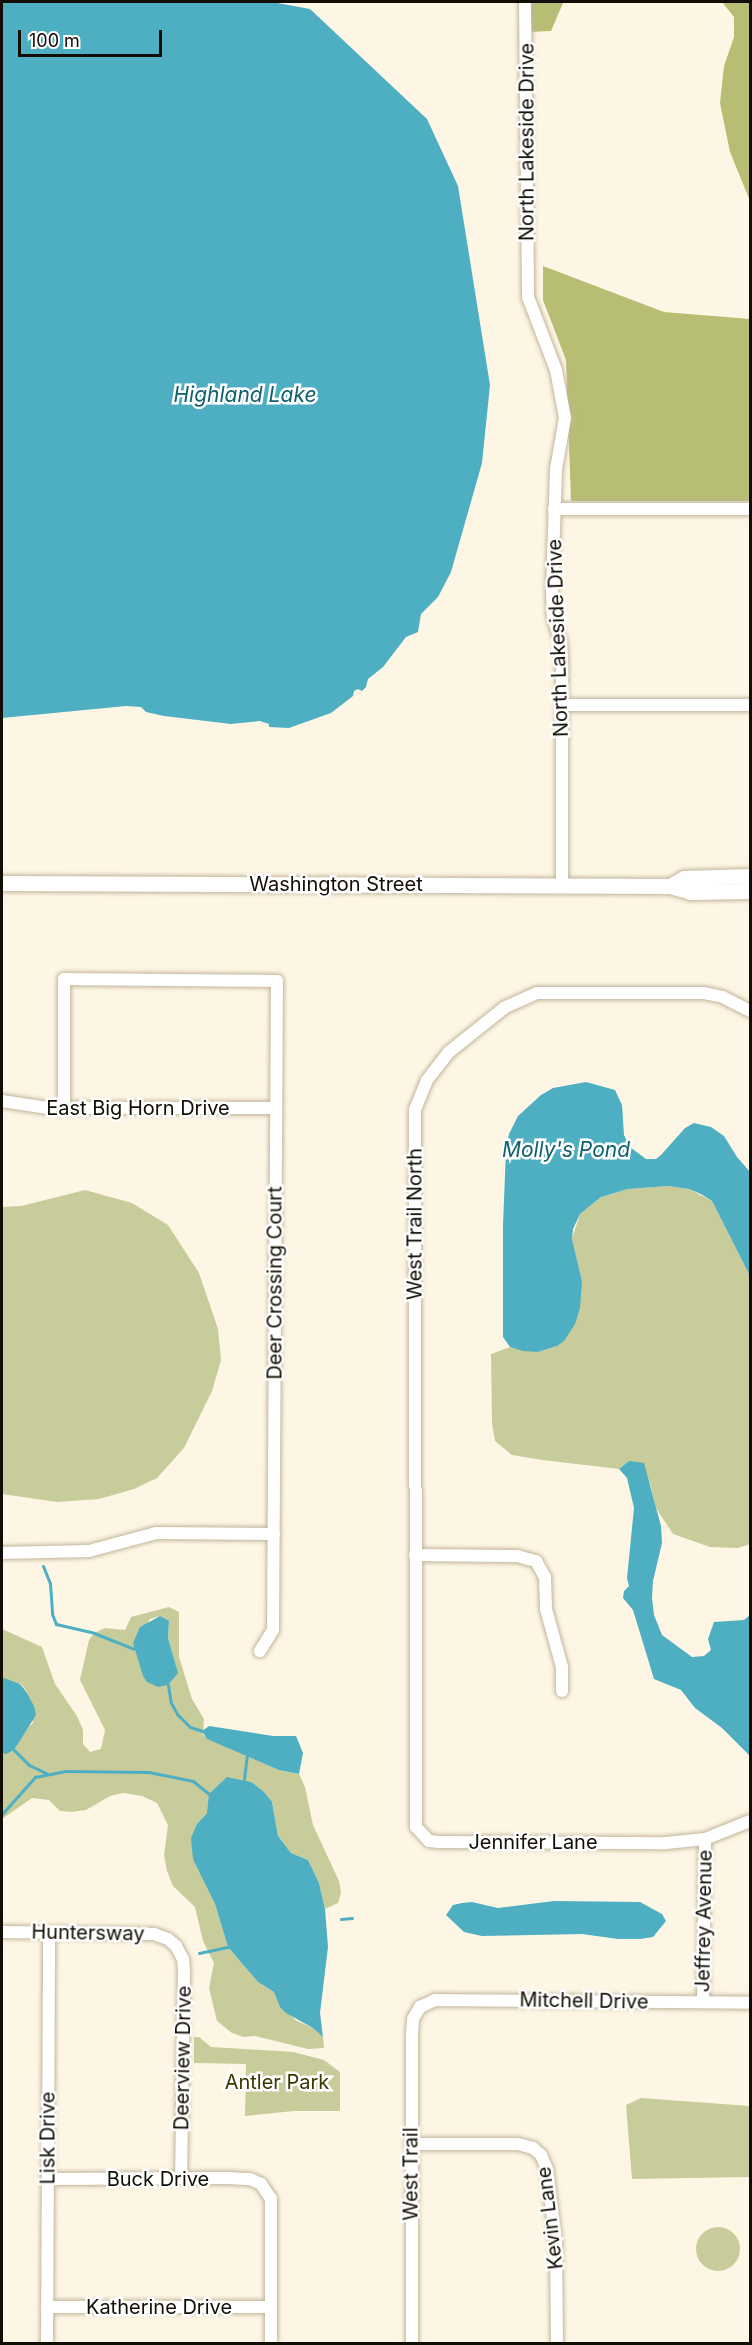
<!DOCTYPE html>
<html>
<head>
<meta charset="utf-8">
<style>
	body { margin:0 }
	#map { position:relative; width:752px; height:2345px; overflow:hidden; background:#fef6e5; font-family:Inter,sans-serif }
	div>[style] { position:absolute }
	.green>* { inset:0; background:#c8cc9b }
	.round { border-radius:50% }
	.forest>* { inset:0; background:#b8bd74 }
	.water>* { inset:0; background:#4eafc3 }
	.stream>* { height:3px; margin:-1.5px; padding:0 1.5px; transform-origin:1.5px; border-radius:1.5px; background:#4eafc3 }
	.roads { filter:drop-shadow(0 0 2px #c2b59a) drop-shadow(0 0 2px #c2b59a) }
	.minor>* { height:12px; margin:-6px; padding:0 6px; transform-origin:6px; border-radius:6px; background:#fff }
	.major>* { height:15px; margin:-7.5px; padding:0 7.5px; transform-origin:7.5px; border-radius:7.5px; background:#fff }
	span { translate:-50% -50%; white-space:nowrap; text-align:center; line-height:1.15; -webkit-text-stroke:5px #fff; paint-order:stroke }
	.street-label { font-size:20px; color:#120e05 }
	.park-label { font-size:20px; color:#373900 }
	.water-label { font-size:21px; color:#0f616f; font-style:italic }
	.frame { position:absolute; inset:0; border:3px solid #120e05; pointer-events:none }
	.scale { position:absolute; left:18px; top:30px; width:144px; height:27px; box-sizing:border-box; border:3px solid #120e05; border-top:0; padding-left:8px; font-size:18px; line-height:21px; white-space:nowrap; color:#120e05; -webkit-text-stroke:4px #fff; paint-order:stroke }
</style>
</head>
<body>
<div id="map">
	<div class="green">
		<div style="clip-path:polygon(668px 1186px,689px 1189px,712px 1201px,750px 1276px,750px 1544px,738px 1548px,710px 1547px,673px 1534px,656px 1508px,650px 1483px,629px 1461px,619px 1469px,542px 1460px,512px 1455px,495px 1441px,492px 1423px,491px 1354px,510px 1347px,538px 1352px,557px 1346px,582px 1281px,572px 1239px,580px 1214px,601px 1197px,628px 1189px)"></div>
		<div style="clip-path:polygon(85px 1190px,132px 1203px,168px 1225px,199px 1273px,218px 1329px,221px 1360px,212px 1391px,184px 1448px,157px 1478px,134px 1489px,99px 1499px,57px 1502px,2px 1494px,2px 1207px,21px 1206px)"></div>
		<div style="clip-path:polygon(evenodd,169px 1607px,179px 1612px,179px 1657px,192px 1699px,204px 1719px,203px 1735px,279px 1770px,299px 1774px,305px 1787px,313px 1825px,339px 1881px,341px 1893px,338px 1903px,325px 1909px,319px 1883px,308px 1860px,291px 1853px,278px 1836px,272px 1802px,207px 1813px,197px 1824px,205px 1883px,215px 1904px,228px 1947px,258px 1982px,274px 1992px,295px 2020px,313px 2028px,323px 2037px,324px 2048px,308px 2049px,255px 2036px,243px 2037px,232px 2033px,217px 2021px,209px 1988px,214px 1963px,203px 1941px,195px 1907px,173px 1886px,167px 1871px,164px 1855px,168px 1825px,157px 1803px,142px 1796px,123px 1793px,110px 1796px,86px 1810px,72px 1812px,60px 1811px,49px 1800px,32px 1798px,2px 1819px,2px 1753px,14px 1750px,25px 1729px,33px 1723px,26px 1690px,21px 1684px,2px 1679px,2px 1629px,42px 1647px,55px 1684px,77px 1716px,83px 1730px,83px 1744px,90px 1752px,101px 1749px,105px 1730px,80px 1680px,89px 1640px,94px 1633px,105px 1628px,125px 1630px,131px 1617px,169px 1607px,160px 1616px,169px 1622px,168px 1638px,176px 1667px,143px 1676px,140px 1659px,134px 1649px,150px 1619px,160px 1616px)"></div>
		<div style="clip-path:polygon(194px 2037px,199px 2037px,211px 2047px,293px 2052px,324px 2060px,340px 2072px,340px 2111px,294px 2111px,245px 2116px,246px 2064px,194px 2063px)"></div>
		<div style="clip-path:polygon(641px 2098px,750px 2106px,750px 2177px,632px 2179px,626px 2105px)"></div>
		<div class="round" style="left:696px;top:2227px;width:44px;height:44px"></div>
	</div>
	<div class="forest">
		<div style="clip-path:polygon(527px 2px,570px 2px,563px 3px,551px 31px,528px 32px)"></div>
		<div style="clip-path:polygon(722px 2px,750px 2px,750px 201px,730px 152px,720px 103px,724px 66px,734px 37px,734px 17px)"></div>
		<div style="clip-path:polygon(543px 266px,664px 312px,750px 319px,750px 501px,571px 501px,566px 360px,543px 300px)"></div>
	</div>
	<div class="water">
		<div style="clip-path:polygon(2px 2px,272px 2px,310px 9px,427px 119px,458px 186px,490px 385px,482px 463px,451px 572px,438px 597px,421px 614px,418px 632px,406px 637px,383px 667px,368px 679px,366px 687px,362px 691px,358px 689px,354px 691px,353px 696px,331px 713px,289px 728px,269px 727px,269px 724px,260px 721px,231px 724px,164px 716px,146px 712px,141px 707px,126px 706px,2px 718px)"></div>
		<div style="clip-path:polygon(586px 1082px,615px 1090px,622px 1105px,624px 1135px,630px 1147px,646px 1159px,656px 1159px,661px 1155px,685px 1128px,694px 1123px,711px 1127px,724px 1136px,737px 1157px,750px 1172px,750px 1276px,712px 1201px,701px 1194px,689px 1189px,668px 1186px,628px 1189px,601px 1197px,580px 1214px,573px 1229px,572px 1239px,582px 1281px,580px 1308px,575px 1324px,564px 1341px,557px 1346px,538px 1352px,523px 1351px,510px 1347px,503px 1337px,503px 1225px,506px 1150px,509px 1134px,518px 1116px,541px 1095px,553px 1088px)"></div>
		<div style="clip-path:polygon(629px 1461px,644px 1463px,661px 1526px,662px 1543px,653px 1581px,652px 1598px,654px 1615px,662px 1635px,692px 1657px,704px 1656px,711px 1650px,708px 1639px,714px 1622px,744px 1620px,750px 1615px,750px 1756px,722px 1728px,695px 1708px,681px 1690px,654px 1679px,633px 1610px,623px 1598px,624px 1591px,629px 1586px,627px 1578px,634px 1508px,627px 1478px,619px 1469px)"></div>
		<div style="clip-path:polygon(160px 1616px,169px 1621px,168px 1638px,178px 1673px,168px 1685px,158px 1687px,147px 1682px,143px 1676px,133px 1643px,140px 1627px)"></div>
		<div style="clip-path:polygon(4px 1678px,20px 1684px,25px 1690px,34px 1706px,36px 1715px,14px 1750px,6px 1754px,2px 1753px,2px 1679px)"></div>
		<div style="clip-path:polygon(209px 1726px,273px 1736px,296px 1736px,303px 1753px,299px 1774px,279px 1770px,207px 1739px,202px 1731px)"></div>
		<div style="clip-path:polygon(227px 1777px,251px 1782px,264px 1792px,272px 1802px,278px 1836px,291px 1853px,308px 1860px,319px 1883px,325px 1909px,328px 1947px,320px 2013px,323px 2037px,313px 2028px,286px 2013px,280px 2007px,274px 1992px,258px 1982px,228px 1947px,215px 1904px,193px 1859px,191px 1838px,197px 1824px,207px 1813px,209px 1794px)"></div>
		<div style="clip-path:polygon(554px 1901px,640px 1902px,662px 1914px,666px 1921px,653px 1937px,640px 1939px,618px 1939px,582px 1934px,482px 1936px,464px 1932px,446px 1915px,453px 1905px,462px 1903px,472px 1902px,498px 1908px)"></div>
	</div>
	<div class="stream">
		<div style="left:43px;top:1566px;width:18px;rotate:68deg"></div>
		<div style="left:50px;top:1583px;width:31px;rotate:86deg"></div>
		<div style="left:52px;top:1614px;width:11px;rotate:68deg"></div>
		<div style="left:56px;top:1624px;width:39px;rotate:13deg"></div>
		<div style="left:94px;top:1633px;width:43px;rotate:21.8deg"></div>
		<div style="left:168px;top:1685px;width:18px;rotate:81deg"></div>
		<div style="left:171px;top:1703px;width:13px;rotate:61deg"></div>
		<div style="left:177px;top:1714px;width:18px;rotate:45deg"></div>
		<div style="left:190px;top:1727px;width:13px;rotate:18deg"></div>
		<div style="left:14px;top:1750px;width:21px;rotate:45deg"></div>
		<div style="left:29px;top:1765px;width:19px;rotate:25deg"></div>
		<div style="left:244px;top:1779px;width:23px;rotate:-83deg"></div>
		<div style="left:2px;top:1814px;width:50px;rotate:-48.3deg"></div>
		<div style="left:35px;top:1777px;width:31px;rotate:-11deg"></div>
		<div style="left:65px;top:1771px;width:84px;rotate:0.7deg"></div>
		<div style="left:149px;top:1772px;width:45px;rotate:11.6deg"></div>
		<div style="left:193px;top:1781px;width:21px;rotate:39deg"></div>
		<div style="left:341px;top:1919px;width:11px;rotate:-5deg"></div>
		<div style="left:199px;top:1953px;width:30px;rotate:-12deg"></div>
	</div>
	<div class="roads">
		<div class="minor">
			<div style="left:525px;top:2px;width:295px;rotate:89.4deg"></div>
			<div style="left:528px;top:297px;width:78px;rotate:69deg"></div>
			<div style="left:556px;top:370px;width:49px;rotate:79.4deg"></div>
			<div style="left:565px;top:418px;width:52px;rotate:100deg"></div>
			<div style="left:556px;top:469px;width:120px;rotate:91.9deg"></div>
			<div style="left:552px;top:589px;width:28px;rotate:88deg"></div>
			<div style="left:553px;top:617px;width:28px;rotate:73deg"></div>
			<div style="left:561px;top:644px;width:22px;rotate:87deg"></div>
			<div style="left:562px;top:666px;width:219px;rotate:90deg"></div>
			<div style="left:554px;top:509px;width:196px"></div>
			<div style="left:562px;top:705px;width:188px"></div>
			<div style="left:750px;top:1011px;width:30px;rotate:-153deg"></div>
			<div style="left:723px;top:997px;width:19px;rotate:-168deg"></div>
			<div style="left:704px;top:993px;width:167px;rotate:180deg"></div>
			<div style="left:537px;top:993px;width:36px;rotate:156deg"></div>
			<div style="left:504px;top:1008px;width:70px;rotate:141.3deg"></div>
			<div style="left:449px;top:1052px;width:36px;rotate:128deg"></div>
			<div style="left:427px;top:1080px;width:31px;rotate:112deg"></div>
			<div style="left:415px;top:1109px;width:17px;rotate:90deg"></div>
			<div style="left:415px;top:1126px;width:701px;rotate:89.92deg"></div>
			<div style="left:416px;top:1827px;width:19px;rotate:47deg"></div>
			<div style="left:429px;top:1841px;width:10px;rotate:6deg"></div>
			<div style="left:439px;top:1842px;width:227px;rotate:0.3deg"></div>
			<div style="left:666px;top:1843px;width:39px;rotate:-6deg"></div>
			<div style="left:705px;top:1839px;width:48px;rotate:-21.8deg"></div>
			<div style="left:2px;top:1101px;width:46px;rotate:8.8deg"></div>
			<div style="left:47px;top:1108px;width:229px"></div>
			<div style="left:64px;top:1108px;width:129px;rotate:-90deg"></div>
			<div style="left:64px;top:979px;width:213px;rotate:0.5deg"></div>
			<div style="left:277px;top:981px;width:649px;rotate:90.35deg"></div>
			<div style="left:273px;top:1630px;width:25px;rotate:122deg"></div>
			<div style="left:2px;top:1553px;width:87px;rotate:-1.3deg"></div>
			<div style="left:89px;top:1551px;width:69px;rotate:-15deg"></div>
			<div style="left:156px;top:1533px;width:118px;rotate:0.5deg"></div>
			<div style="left:415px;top:1555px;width:102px;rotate:0.6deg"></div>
			<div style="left:517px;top:1556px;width:20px;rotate:15deg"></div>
			<div style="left:536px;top:1561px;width:18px;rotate:61deg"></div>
			<div style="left:545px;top:1577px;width:32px;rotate:88deg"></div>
			<div style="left:546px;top:1609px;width:60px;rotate:74.6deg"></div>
			<div style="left:562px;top:1667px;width:24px;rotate:90deg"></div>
			<div style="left:2px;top:1932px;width:152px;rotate:0.8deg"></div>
			<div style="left:154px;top:1934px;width:15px;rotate:20deg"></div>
			<div style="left:168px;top:1939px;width:11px;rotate:41deg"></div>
			<div style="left:176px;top:1946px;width:15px;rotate:62deg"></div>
			<div style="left:183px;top:1959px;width:11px;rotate:85deg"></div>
			<div style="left:184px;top:1970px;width:208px;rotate:90.8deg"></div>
			<div style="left:703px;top:2002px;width:163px;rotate:-89.3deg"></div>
			<div style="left:411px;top:2144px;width:107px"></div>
			<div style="left:518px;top:2144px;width:16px;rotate:15deg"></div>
			<div style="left:533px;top:2148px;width:11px;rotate:41deg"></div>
			<div style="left:541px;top:2155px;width:15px;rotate:67deg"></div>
			<div style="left:547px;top:2169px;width:77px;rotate:83.2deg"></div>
			<div style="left:556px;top:2245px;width:99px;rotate:89.4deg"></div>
			<div style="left:48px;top:2179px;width:180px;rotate:-0.3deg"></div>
			<div style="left:228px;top:2178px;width:22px;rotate:3deg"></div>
			<div style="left:250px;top:2179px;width:12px;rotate:24deg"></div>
			<div style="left:261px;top:2184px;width:18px;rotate:56deg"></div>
			<div style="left:271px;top:2199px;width:145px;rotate:90deg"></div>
			<div style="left:47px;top:2307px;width:224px"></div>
			<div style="left:47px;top:2344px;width:411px;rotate:-89.7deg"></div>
			<div style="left:412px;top:2344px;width:309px;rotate:-90deg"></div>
			<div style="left:412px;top:2035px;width:16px;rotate:-86deg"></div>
			<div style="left:413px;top:2019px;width:14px;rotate:-60deg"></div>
			<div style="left:420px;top:2007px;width:17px;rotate:-25deg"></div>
			<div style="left:435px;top:2000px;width:315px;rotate:0.5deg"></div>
		</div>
		<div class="major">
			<div style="left:2px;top:883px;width:668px;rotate:0.26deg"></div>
			<div style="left:670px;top:886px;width:22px;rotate:16deg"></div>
			<div style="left:691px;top:892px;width:59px;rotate:-1deg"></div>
			<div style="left:670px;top:886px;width:16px;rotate:-30deg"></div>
			<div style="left:684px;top:878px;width:66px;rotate:-1.7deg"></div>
		</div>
	</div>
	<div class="street-label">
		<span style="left:527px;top:142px;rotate:-90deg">North Lakeside Drive</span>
		<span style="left:558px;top:638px;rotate:-92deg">North Lakeside Drive</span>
		<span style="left:336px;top:884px">Washington Street</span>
		<span style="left:138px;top:1108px">East Big Horn Drive</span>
		<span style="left:415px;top:1224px;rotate:-90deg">West Trail North</span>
		<span style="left:275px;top:1283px;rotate:-90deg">Deer Crossing Court</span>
		<span style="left:533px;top:1842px">Jennifer Lane</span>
		<span style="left:704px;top:1921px;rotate:-89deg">Jeffrey Avenue</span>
		<span style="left:88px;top:1933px;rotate:1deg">Huntersway</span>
		<span style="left:584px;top:2001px;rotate:1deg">Mitchell Drive</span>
		<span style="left:183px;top:2058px;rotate:-89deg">Deerview Drive</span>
		<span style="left:48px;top:2138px;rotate:-90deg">Lisk Drive</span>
		<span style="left:411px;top:2174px;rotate:-90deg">West Trail</span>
		<span style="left:158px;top:2179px">Buck Drive</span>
		<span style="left:550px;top:2218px;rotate:-97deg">Kevin Lane</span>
		<span style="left:159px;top:2307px">Katherine Drive</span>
	</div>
	<div class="park-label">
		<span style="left:277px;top:2082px">Antler Park</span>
	</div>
	<div class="water-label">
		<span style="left:245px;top:395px">Highland Lake</span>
		<span style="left:566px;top:1150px">Molly's Pond</span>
	</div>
	<div class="frame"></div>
	<div class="scale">100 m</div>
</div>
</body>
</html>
